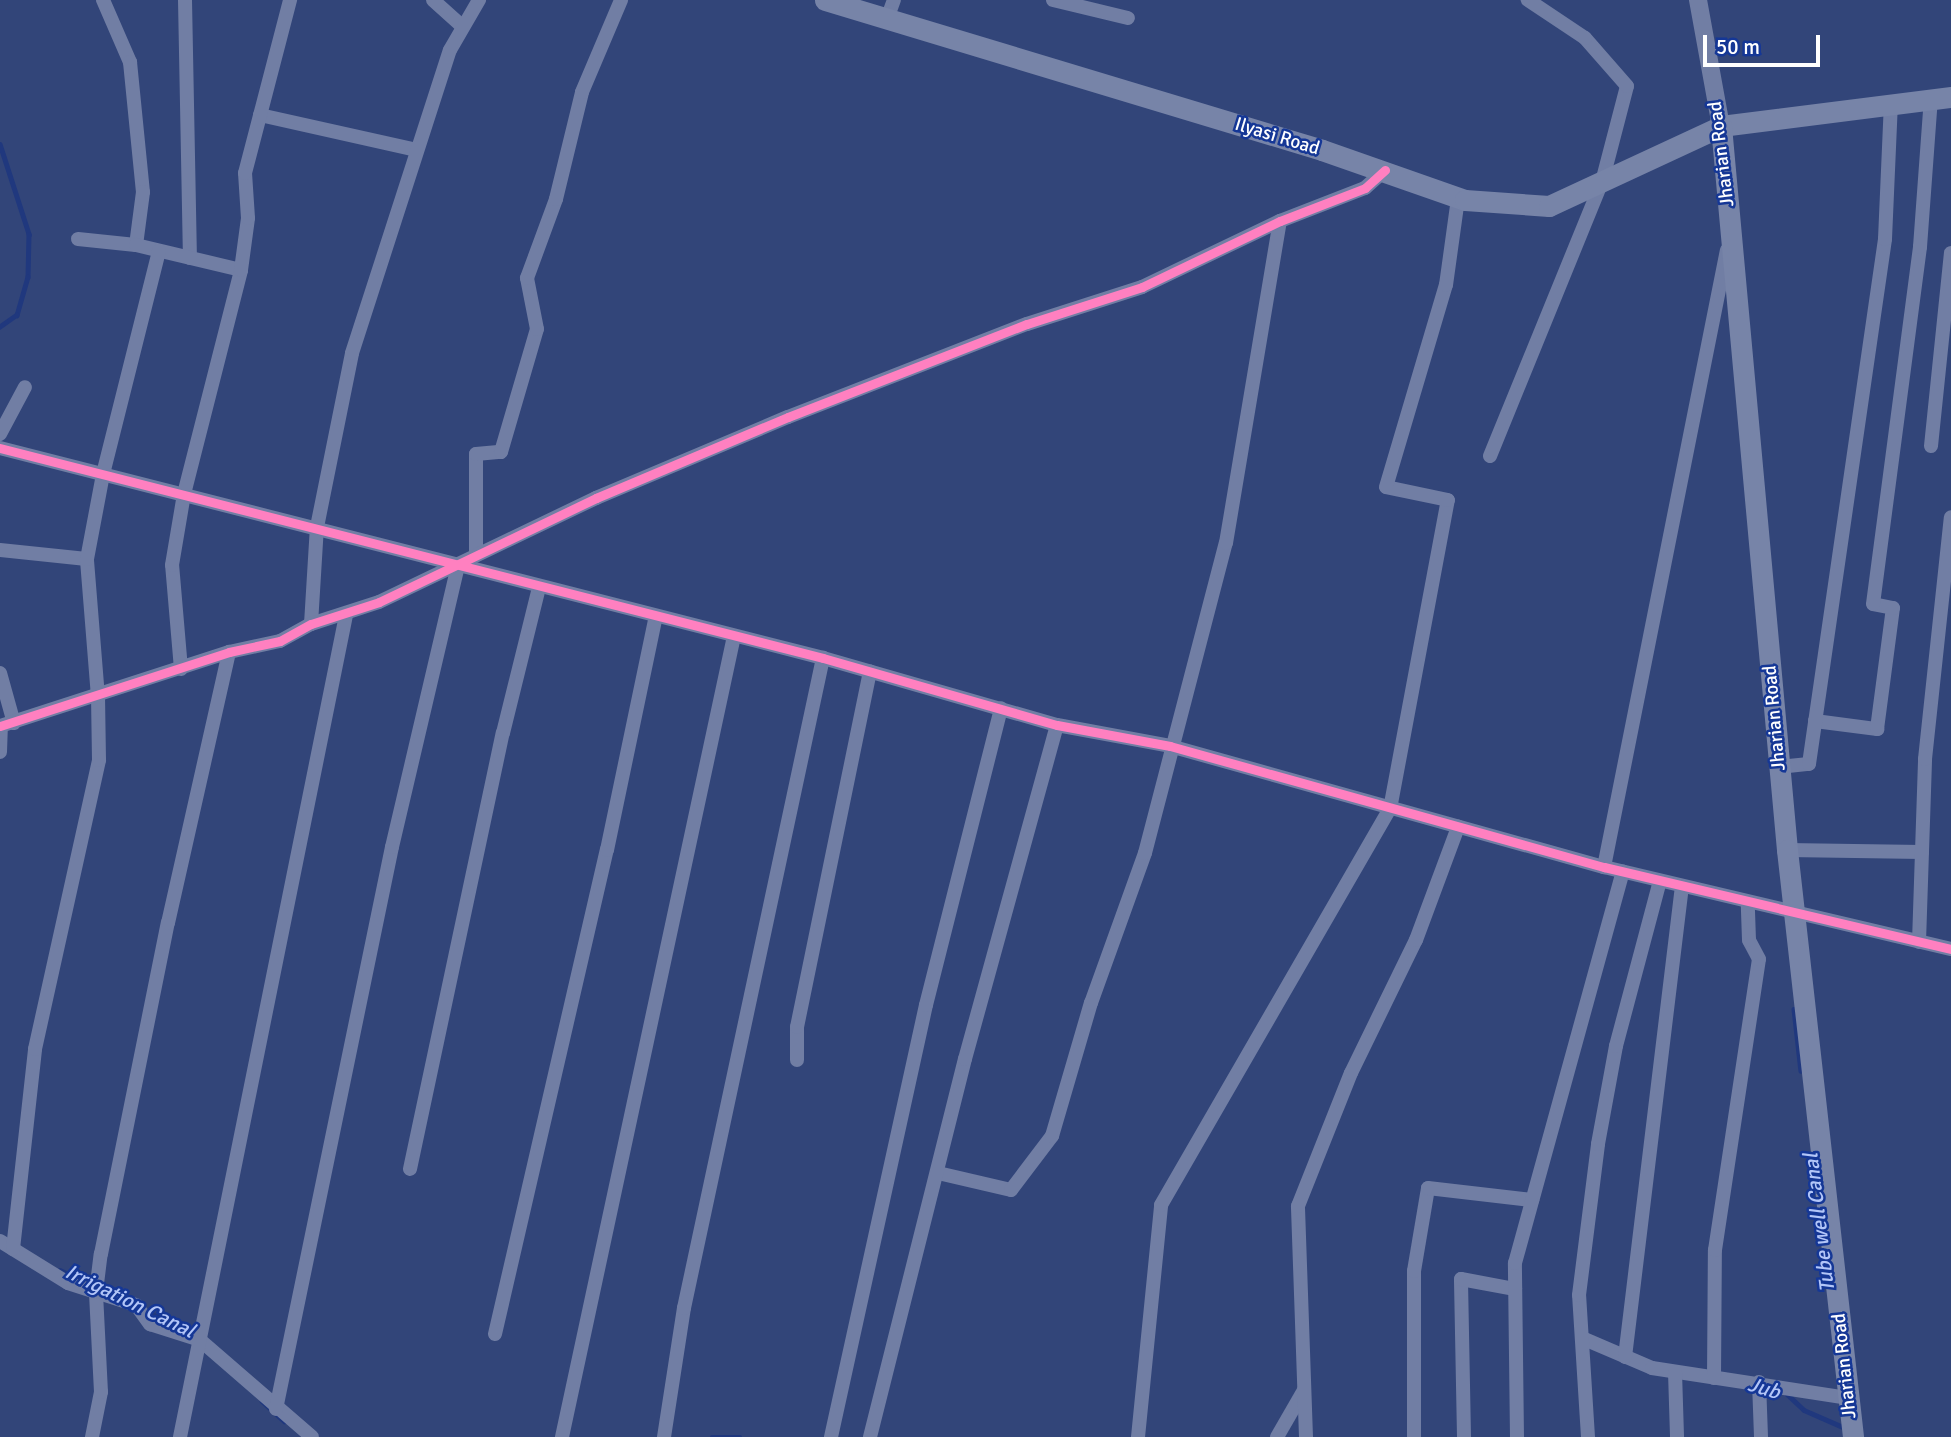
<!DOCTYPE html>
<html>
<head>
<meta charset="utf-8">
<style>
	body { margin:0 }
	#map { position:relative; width:1951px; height:1437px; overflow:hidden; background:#324579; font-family:Signika,sans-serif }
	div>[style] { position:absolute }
	.stream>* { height:4.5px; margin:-2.25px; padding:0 2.25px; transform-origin:2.25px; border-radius:2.25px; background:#20387e }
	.minor>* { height:14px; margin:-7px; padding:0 7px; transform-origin:7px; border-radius:7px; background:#717ea4 }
	.tertiary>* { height:18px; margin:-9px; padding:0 9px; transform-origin:9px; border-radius:9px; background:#717ea4 }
	.secondary>* { height:21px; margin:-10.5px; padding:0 10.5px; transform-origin:10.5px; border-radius:10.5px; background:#7784a8 }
	.cycleway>* { height:9px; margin:-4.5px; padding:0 4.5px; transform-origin:4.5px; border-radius:4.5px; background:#ff80c0 }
	span { translate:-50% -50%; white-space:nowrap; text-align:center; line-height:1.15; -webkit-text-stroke:5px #153796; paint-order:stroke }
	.street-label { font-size:19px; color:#fff }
	.water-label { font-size:21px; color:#b3c6f8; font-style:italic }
	.scale { position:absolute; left:1703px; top:35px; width:117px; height:32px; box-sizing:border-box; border:4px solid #fff; border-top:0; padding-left:9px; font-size:21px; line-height:24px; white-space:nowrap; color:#fff; -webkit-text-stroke:5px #153796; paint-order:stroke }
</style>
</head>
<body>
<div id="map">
	<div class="stream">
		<div style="left:0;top:144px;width:95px;rotate:72.1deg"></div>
		<div style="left:29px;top:234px;width:43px;rotate:91.3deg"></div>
		<div style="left:28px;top:277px;width:40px;rotate:106deg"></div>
		<div style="left:17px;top:315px;width:21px;rotate:145deg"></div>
		<div style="left:1794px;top:1009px;width:62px;rotate:83.6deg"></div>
		<div style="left:60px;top:1270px;width:25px;rotate:26deg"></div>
		<div style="left:148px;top:1312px;width:33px;rotate:25deg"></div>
		<div style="left:1787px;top:1394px;width:23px;rotate:43deg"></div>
		<div style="left:1804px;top:1410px;width:43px;rotate:23.6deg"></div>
		<div style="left:262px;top:1401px;width:30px;rotate:42deg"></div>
		<div style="left:712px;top:1437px;width:28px"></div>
	</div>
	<div class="minor">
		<div style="left:103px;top:0;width:68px;rotate:66.5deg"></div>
		<div style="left:130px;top:62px;width:131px;rotate:84.3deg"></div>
		<div style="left:143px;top:192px;width:53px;rotate:97.5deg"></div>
		<div style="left:185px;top:0;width:258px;rotate:88.9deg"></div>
		<div style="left:433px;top:0;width:40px;rotate:42deg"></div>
		<div style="left:1053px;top:0;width:77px;rotate:13.5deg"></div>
		<div style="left:887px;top:19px;width:20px;rotate:-70deg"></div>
		<div style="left:260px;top:115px;width:160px;rotate:12.6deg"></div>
		<div style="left:78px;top:239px;width:58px;rotate:5.9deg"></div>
		<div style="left:136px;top:245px;width:108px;rotate:13.4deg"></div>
		<div style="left:0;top:434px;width:53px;rotate:-62deg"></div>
		<div style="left:1931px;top:446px;width:194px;rotate:-84.1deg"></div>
		<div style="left:0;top:448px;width:849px;rotate:14.31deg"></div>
		<div style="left:823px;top:658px;width:243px;rotate:16deg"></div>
		<div style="left:1057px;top:725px;width:115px;rotate:10.5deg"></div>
		<div style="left:1170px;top:746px;width:451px;rotate:15.6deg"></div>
		<div style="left:1604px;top:867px;width:357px;rotate:13.3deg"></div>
		<div style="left:1490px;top:456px;width:296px;rotate:-67.8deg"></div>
		<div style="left:1602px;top:182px;width:99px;rotate:-75.4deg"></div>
		<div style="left:1627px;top:86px;width:64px;rotate:-131.2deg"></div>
		<div style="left:1585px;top:38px;width:69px;rotate:-146.3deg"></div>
		<div style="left:0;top:550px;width:87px;rotate:5.9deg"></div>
		<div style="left:476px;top:552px;width:98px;rotate:-90deg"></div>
		<div style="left:476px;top:454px;width:25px;rotate:-5deg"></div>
		<div style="left:501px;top:452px;width:128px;rotate:-73.7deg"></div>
		<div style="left:537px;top:329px;width:52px;rotate:-101.1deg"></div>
		<div style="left:527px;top:278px;width:84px;rotate:-69.8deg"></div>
		<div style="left:556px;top:199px;width:110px;rotate:-76.3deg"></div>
		<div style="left:582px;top:92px;width:100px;rotate:-67deg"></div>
		<div style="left:311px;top:624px;width:97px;rotate:-86.5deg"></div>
		<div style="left:317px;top:527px;width:177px;rotate:-78.6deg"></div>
		<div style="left:352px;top:353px;width:318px;rotate:-72.1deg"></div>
		<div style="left:450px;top:50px;width:58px;rotate:-59.9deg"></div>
		<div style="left:181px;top:669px;width:104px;rotate:-94.9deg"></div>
		<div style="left:172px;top:565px;width:72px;rotate:-80.4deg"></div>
		<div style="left:184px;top:494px;width:231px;rotate:-75.7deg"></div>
		<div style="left:241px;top:270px;width:52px;rotate:-82.3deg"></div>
		<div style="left:248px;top:218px;width:45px;rotate:-93.8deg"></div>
		<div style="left:245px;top:173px;width:179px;rotate:-75.4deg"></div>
		<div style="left:0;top:673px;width:52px;rotate:74.4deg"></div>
		<div style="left:1815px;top:721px;width:63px;rotate:7.4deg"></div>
		<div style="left:1877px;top:729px;width:122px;rotate:-82.5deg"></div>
		<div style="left:1893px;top:608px;width:20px;rotate:-169deg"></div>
		<div style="left:1873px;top:604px;width:360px;rotate:-82.5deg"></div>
		<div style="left:1920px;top:247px;width:149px;rotate:-85.8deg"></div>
		<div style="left:0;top:726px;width:241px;rotate:-17.9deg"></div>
		<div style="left:229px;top:652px;width:52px;rotate:-12.2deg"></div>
		<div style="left:280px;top:641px;width:35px;rotate:-29deg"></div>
		<div style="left:311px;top:624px;width:71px;rotate:-17.9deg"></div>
		<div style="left:379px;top:602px;width:241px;rotate:-25.6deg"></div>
		<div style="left:596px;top:498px;width:208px;rotate:-22.9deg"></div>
		<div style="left:788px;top:417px;width:256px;rotate:-21.3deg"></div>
		<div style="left:1027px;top:324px;width:121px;rotate:-17.8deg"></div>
		<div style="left:1142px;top:287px;width:153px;rotate:-25.6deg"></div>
		<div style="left:1280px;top:221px;width:91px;rotate:-21.2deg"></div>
		<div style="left:1365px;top:188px;width:27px;rotate:-42deg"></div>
		<div style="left:0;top:752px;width:26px;rotate:-88deg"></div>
		<div style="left:1779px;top:767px;width:30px;rotate:-6deg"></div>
		<div style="left:1809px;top:764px;width:530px;rotate:-81.76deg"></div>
		<div style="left:1885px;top:239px;width:137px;rotate:-87.5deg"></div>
		<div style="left:1787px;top:850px;width:135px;rotate:0.8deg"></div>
		<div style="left:1604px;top:867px;width:629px;rotate:-78.73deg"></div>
		<div style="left:1919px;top:942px;width:183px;rotate:-88.1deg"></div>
		<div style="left:1925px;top:759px;width:243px;rotate:-83.9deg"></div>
		<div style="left:797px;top:1060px;width:33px;rotate:-90deg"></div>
		<div style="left:797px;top:1027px;width:363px;rotate:-78.4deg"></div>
		<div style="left:410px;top:1169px;width:446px;rotate:-78deg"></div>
		<div style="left:503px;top:733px;width:150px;rotate:-76.1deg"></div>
		<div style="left:938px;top:1173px;width:75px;rotate:13.1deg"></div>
		<div style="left:1011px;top:1190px;width:68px;rotate:-52.8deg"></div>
		<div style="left:1052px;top:1136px;width:139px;rotate:-73.7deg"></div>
		<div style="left:1091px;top:1003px;width:159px;rotate:-70.2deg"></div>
		<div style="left:1145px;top:853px;width:320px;rotate:-75.4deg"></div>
		<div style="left:1226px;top:543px;width:326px;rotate:-80.5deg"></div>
		<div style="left:0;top:1241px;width:80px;rotate:31.7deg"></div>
		<div style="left:68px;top:1283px;width:71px;rotate:17.9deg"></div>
		<div style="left:136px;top:1305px;width:24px;rotate:54deg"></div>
		<div style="left:150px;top:1324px;width:52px;rotate:17.7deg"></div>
		<div style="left:200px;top:1340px;width:148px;rotate:40.9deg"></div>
		<div style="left:13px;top:1249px;width:201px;rotate:-83.7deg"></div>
		<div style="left:35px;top:1049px;width:296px;rotate:-77.5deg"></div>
		<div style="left:99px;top:760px;width:63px;rotate:-90.9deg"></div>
		<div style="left:98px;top:697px;width:138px;rotate:-94.6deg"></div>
		<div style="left:87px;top:559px;width:86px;rotate:-79.3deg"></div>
		<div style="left:103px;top:474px;width:230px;rotate:-75.9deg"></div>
		<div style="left:495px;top:1334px;width:497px;rotate:-77deg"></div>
		<div style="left:607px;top:850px;width:239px;rotate:-78.2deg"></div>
		<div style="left:1582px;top:1338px;width:76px;rotate:23.2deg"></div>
		<div style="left:1652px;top:1368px;width:199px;rotate:8.7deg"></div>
		<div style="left:1625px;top:1357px;width:474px;rotate:-83.1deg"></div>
		<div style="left:1675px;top:1372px;width:65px;rotate:88.2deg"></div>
		<div style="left:1714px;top:1378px;width:128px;rotate:-89.6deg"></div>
		<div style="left:1715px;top:1250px;width:294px;rotate:-81.4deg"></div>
		<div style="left:1759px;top:959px;width:21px;rotate:-118deg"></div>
		<div style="left:1749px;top:940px;width:37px;rotate:-92deg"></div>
		<div style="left:1759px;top:1382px;width:55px;rotate:87.9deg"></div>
		<div style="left:276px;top:1409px;width:574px;rotate:-78.34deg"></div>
		<div style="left:392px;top:847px;width:289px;rotate:-76.8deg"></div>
		<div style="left:92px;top:1437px;width:46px;rotate:-78.7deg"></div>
		<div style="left:101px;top:1392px;width:100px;rotate:-92.9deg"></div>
		<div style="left:96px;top:1292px;width:38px;rotate:-83deg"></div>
		<div style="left:101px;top:1254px;width:338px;rotate:-78.6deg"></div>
		<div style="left:168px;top:923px;width:278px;rotate:-77.3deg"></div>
		<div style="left:180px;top:1437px;width:839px;rotate:-78.58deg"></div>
		<div style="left:562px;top:1437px;width:819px;rotate:-77.88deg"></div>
		<div style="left:664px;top:1437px;width:131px;rotate:-81.2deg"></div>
		<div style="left:684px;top:1308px;width:665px;rotate:-77.93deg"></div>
		<div style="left:831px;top:1437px;width:442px;rotate:-77.6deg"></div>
		<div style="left:926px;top:1005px;width:306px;rotate:-75.8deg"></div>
		<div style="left:870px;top:1437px;width:390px;rotate:-75.9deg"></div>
		<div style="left:965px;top:1059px;width:346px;rotate:-74.6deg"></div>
		<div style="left:1138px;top:1437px;width:233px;rotate:-84.3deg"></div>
		<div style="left:1161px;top:1205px;width:457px;rotate:-60deg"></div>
		<div style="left:1390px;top:809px;width:314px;rotate:-79.4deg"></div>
		<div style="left:1448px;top:500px;width:63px;rotate:-168.2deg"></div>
		<div style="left:1386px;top:487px;width:211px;rotate:-73.5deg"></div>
		<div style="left:1446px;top:285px;width:88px;rotate:-82.1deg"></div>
		<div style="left:1277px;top:1437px;width:54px;rotate:-60.1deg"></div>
		<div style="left:1306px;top:1437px;width:231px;rotate:-92deg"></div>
		<div style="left:1298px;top:1206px;width:143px;rotate:-68.3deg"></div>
		<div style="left:1351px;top:1073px;width:148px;rotate:-64deg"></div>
		<div style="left:1416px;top:940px;width:121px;rotate:-69.6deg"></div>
		<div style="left:1414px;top:1437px;width:166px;rotate:-90deg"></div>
		<div style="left:1414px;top:1271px;width:84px;rotate:-80.4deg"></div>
		<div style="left:1428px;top:1188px;width:105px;rotate:6.6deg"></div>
		<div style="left:1464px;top:1437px;width:158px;rotate:-91.1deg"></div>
		<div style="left:1461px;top:1279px;width:55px;rotate:10.5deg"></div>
		<div style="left:1517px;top:1437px;width:174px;rotate:-90.7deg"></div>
		<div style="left:1515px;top:1263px;width:406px;rotate:-74.6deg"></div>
		<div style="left:1588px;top:1437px;width:142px;rotate:-93.6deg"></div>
		<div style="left:1579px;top:1295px;width:152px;rotate:-82.8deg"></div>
		<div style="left:1598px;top:1144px;width:100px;rotate:-79.6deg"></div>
		<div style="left:1616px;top:1046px;width:171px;rotate:-75.1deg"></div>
	</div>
	<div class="tertiary">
		<div style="left:1698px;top:0;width:128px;rotate:79.7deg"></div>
	</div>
	<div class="secondary">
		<div style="left:825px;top:0;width:519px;rotate:16.79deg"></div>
		<div style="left:1322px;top:150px;width:151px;rotate:19.3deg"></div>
		<div style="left:1465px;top:200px;width:84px;rotate:4.1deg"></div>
		<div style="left:1549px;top:206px;width:190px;rotate:-24.9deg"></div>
		<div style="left:1721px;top:126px;width:232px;rotate:-7.2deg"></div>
		<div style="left:1721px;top:126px;width:727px;rotate:84.79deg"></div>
		<div style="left:1787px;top:850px;width:591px;rotate:83.58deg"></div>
	</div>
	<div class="cycleway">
		<div style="left:0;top:448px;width:849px;rotate:14.31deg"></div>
		<div style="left:823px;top:658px;width:243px;rotate:16deg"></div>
		<div style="left:1057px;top:725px;width:115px;rotate:10.5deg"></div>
		<div style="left:1170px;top:746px;width:451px;rotate:15.6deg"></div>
		<div style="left:1604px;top:867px;width:357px;rotate:13.3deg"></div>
		<div style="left:0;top:726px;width:241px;rotate:-17.9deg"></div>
		<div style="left:229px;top:652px;width:52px;rotate:-12.2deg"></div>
		<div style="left:280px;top:641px;width:35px;rotate:-29deg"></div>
		<div style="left:311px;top:624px;width:71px;rotate:-17.9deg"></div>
		<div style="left:379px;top:602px;width:241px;rotate:-25.6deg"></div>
		<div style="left:596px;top:498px;width:208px;rotate:-22.9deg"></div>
		<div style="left:788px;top:417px;width:256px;rotate:-21.3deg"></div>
		<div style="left:1027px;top:324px;width:121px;rotate:-17.8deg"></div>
		<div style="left:1142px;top:287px;width:153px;rotate:-25.6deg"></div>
		<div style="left:1280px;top:221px;width:91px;rotate:-21.2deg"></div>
		<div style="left:1365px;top:188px;width:27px;rotate:-42deg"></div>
	</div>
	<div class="street-label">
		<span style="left:1277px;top:137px;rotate:17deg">Ilyasi Road</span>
		<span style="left:1722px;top:154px;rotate:-97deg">Jharian Road</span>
		<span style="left:1775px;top:718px;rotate:-95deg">Jharian Road</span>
		<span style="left:1845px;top:1366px;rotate:-96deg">Jharian Road</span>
	</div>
	<div class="water-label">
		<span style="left:1819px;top:1223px;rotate:-97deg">Tube well Canal</span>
		<span style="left:130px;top:1301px;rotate:26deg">Irrigation Canal</span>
		<span style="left:1764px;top:1388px;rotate:17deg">Jub</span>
	</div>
	<div class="scale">50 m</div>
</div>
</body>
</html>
